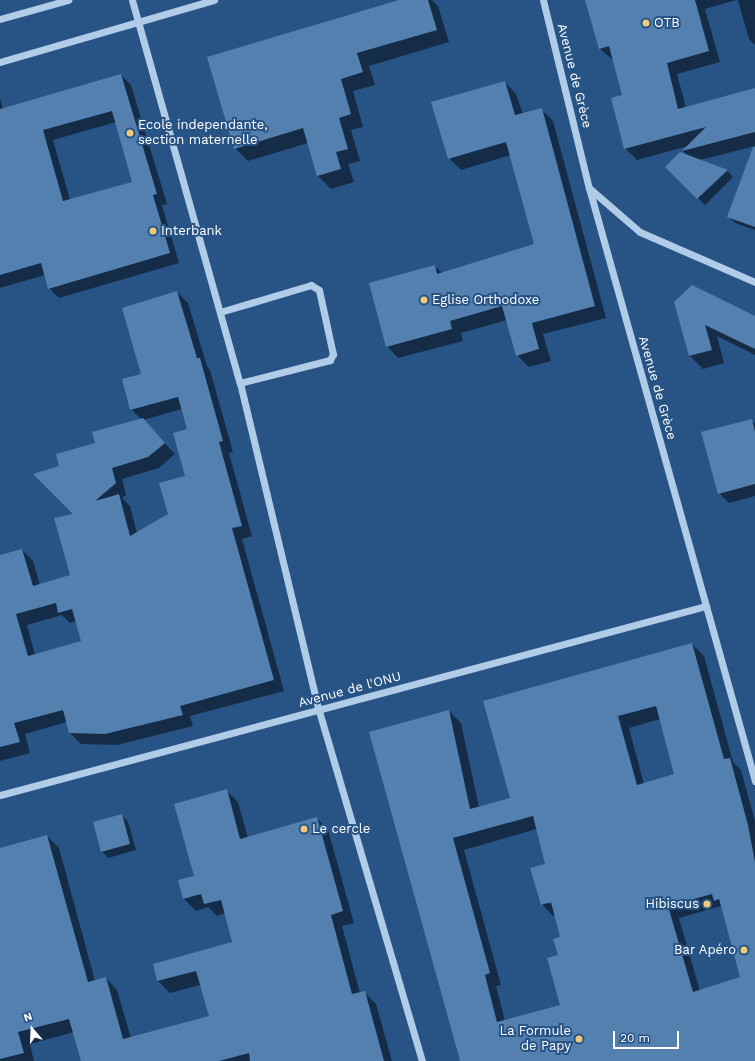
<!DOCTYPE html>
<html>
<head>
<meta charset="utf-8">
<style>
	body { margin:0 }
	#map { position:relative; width:755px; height:1061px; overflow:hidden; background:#275485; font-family:"Work Sans",sans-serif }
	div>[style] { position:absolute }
	.shadow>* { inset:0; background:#0007 }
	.building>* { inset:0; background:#5380af }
	.minor>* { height:7px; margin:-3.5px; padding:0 3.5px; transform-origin:3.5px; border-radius:3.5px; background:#b1cce8 }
	.dots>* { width:11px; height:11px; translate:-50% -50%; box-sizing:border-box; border:2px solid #275485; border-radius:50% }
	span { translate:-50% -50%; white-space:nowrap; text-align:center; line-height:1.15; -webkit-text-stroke:4px #275485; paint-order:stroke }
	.poi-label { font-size:13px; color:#fff }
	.left { translate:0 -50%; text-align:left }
	.right { translate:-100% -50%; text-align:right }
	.street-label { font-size:13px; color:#fff }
	.north { position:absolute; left:12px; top:1009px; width:40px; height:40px; -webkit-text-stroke:3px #275485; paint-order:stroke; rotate:341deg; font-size:11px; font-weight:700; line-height:16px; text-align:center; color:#fff }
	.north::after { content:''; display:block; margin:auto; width:14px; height:18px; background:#fff; clip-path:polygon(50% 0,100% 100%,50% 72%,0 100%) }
	.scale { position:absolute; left:613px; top:1031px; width:66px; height:18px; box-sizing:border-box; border:2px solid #fff; border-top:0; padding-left:5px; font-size:12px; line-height:14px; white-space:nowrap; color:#fff; -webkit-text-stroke:3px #275485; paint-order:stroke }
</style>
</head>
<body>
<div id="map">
	<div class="shadow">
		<div style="clip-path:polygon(403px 0,432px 0,438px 6px,449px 42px,369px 66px,375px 85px,353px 91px,363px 127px,351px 130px,360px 161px,348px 164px,354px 182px,331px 189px,318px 176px,308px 143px,248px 161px,235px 148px)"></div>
		<div style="clip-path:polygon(586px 0,736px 0,705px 9px,720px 62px,677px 74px,686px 108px,755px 89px,755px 146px,700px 160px,727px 170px,733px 177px,705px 205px,667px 167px,688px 156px,683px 151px,688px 146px,637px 160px,625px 148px,623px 96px,613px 60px,600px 49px)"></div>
		<div style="clip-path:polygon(738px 0,755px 0,755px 45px,749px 39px)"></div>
		<div style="clip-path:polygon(evenodd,121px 75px,131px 85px,167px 204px,162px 205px,179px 263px,59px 298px,49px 288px,45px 275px,0 288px,0 98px,3px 109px,121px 75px,116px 122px,133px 182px,70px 200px,53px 140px,116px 122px)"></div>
		<div style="clip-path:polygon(505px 82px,516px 94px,523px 114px,541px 109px,553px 121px,606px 318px,543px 334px,551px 361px,529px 367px,517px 355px,507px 320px,461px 333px,463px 341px,398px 358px,387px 346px,435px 266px,442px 273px,535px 245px,511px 155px,461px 170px,449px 158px)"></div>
		<div style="clip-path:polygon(755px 181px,755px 230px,735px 223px,728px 216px)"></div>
		<div style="clip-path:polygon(evenodd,177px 292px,188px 303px,207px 366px,210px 370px,233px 452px,229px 453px,252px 536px,242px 539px,284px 691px,190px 716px,193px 726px,117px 745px,81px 744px,70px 733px,67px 722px,25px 734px,30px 753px,0 761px,0 556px,22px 550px,33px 561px,40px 585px,71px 576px,75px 514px,60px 467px,141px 419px,131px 409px,142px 374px,177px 292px,182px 409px,188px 430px,186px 477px,169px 515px,137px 533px,130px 506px,122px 498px,126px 495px,122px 479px,159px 468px,175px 454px,143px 420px,182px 409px,177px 292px,62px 615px,70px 623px,76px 621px,82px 642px,35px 655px,27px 625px,62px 615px)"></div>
		<div style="clip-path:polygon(675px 302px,755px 317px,755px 355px,717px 336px,724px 363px,703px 369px,690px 356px)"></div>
		<div style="clip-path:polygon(751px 420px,755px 424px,755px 496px,729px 503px,719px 493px)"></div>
		<div style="clip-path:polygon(evenodd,692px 644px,704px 656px,733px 762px,741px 770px,755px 821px,755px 1061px,460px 1061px,370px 733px,449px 711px,461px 723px,479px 807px,511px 798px,692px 644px,660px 719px,676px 774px,644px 784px,629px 728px,660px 719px,692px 644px,537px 829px,546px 865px,542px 904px,553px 916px,556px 916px,562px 937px,559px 956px,561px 1006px,505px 1021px,496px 986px,501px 985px,464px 850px,537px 829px,692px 644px,548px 902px,556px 902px,548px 904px,548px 902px,692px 644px,721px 906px,741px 978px,700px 991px,679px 918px,721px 906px)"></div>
		<div style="clip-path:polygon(226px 790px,238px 802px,248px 838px,317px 818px,328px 830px,354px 923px,342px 926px,360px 993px,364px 992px,376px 1004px,392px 1061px,82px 1061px,74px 1032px,30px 1044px,34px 1061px,0 1061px,0 849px,47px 836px,59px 848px,95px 981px,106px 978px,117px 990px,131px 1038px,210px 1016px,200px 985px,170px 993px,158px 981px,154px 965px,234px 943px,225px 913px,217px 916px,208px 907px,196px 911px,184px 899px,179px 881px,195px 877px)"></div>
		<div style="clip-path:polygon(122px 815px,128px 822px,136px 850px,108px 858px,102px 851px)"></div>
	</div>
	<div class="building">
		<div style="clip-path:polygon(399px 0,428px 0,437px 30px,357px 53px,363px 72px,341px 79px,351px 114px,339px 118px,348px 149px,336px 152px,341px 169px,317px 176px,303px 128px,234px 149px,207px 57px)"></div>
		<div style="clip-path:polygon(585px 0,695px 0,709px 51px,667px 63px,678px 109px,755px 88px,755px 132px,682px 151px,706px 127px,624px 149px,611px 98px,622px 95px,609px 46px,599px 49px)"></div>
		<div style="clip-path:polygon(evenodd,121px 74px,157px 194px,153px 195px,170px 253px,48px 289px,41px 263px,0 275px,0 109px,121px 74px,112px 111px,132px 182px,63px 201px,43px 130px,112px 111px)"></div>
		<div style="clip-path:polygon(505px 81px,515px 115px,542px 108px,595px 306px,532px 323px,539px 349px,516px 356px,502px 306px,450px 321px,452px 329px,386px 347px,369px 283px,435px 265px,437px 274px,534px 244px,506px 142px,448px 159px,431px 102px)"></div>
		<div style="clip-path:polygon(753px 147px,755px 147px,755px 227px,727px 217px)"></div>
		<div style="clip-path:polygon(680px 152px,728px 170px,697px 199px,665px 167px)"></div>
		<div style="clip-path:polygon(692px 285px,755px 316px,755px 349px,705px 325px,712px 350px,689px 356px,674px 302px)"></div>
		<div style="clip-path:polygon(evenodd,177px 291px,197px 358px,200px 358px,223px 441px,219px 442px,242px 526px,232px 528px,274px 680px,180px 706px,183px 715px,105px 734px,69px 733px,63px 710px,14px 723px,20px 742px,0 747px,0 555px,22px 549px,33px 586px,70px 575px,54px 518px,73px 514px,33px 474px,59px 466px,56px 454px,95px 443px,92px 432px,143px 418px,165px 443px,148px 457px,112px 468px,116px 483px,95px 501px,119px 494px,130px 536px,168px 514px,159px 483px,185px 476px,173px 433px,187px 429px,178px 397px,130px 410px,122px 379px,141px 374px,122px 308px,177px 291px,56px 603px,58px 613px,72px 609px,81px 641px,28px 656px,16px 614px,56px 603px)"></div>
		<div style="clip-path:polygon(752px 419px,755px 432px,755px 484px,718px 494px,701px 432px)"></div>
		<div style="clip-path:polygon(evenodd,692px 643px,724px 759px,730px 758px,748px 825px,755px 862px,755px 1061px,460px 1061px,369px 732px,449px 710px,470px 809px,510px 798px,483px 701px,692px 643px,656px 706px,674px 774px,637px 785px,618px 716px,656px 706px,692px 643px,533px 816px,545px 864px,530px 868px,541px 905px,551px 902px,560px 937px,553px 939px,558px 955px,547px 958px,560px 1005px,497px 1022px,485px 975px,490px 973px,453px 838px,533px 816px,692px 643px,712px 894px,714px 901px,719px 899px,740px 977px,693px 992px,668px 906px,712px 894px)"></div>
		<div style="clip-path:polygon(227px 789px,240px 839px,317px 817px,343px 911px,331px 915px,352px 994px,365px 991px,384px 1061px,250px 1061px,249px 1053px,219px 1061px,81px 1061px,69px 1019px,18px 1032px,24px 1053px,0 1059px,0 848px,47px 835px,88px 982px,106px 977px,123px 1039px,209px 1016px,196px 971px,157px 981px,153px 964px,232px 942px,221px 900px,204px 904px,201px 894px,183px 899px,178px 880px,194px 876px,174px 804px)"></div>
		<div style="clip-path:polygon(122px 814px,130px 844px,101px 852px,93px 822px)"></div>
	</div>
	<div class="minor">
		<div style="left:132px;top:0;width:398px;rotate:74.3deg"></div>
		<div style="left:240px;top:383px;width:337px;rotate:76.5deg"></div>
		<div style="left:319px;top:711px;width:365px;rotate:73.6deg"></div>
		<div style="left:543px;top:0;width:194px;rotate:76.3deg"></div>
		<div style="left:589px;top:188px;width:616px;rotate:74.36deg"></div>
		<div style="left:0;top:19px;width:71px;rotate:-15.6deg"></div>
		<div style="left:0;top:62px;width:223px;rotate:-16.2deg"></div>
		<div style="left:589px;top:188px;width:67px;rotate:40.8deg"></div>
		<div style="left:640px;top:232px;width:125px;rotate:23.5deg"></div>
		<div style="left:220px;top:312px;width:95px;rotate:-16.5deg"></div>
		<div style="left:311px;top:285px;width:9px;rotate:32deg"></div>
		<div style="left:319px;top:290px;width:66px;rotate:77.7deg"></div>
		<div style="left:333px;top:354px;width:7px;rotate:117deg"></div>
		<div style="left:330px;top:360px;width:93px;rotate:165.7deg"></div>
		<div style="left:0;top:795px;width:731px;rotate:-14.99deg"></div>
	</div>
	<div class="dots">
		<div style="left:646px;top:23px;background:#f0c877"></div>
		<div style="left:130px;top:133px;background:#f0c877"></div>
		<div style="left:153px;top:231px;background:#f0c877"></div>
		<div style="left:424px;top:300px;background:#f0c877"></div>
		<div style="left:304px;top:829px;background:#f0c877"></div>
		<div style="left:707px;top:904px;background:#f0c877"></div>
		<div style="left:744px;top:950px;background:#f0c877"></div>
		<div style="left:579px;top:1039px;background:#f0c877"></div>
	</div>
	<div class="poi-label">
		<span class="left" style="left:654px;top:23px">OTB</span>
		<span class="left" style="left:138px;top:133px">Ecole independante,<br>section maternelle</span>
		<span class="left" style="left:161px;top:231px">Interbank</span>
		<span class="left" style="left:432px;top:300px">Eglise Orthodoxe</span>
		<span class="left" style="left:312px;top:829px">Le cercle</span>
		<span class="right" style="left:699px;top:904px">Hibiscus</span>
		<span class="right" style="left:736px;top:950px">Bar Apéro</span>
		<span class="right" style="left:571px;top:1039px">La Formule<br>de Papy</span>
	</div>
	<div class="street-label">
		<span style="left:574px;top:76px;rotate:76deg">Avenue de Grèce</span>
		<span style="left:657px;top:388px;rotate:74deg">Avenue de Grèce</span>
		<span style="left:350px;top:690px;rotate:-15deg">Avenue de l'ONU</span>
	</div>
	<div class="north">N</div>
	<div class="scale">20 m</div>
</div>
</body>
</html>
